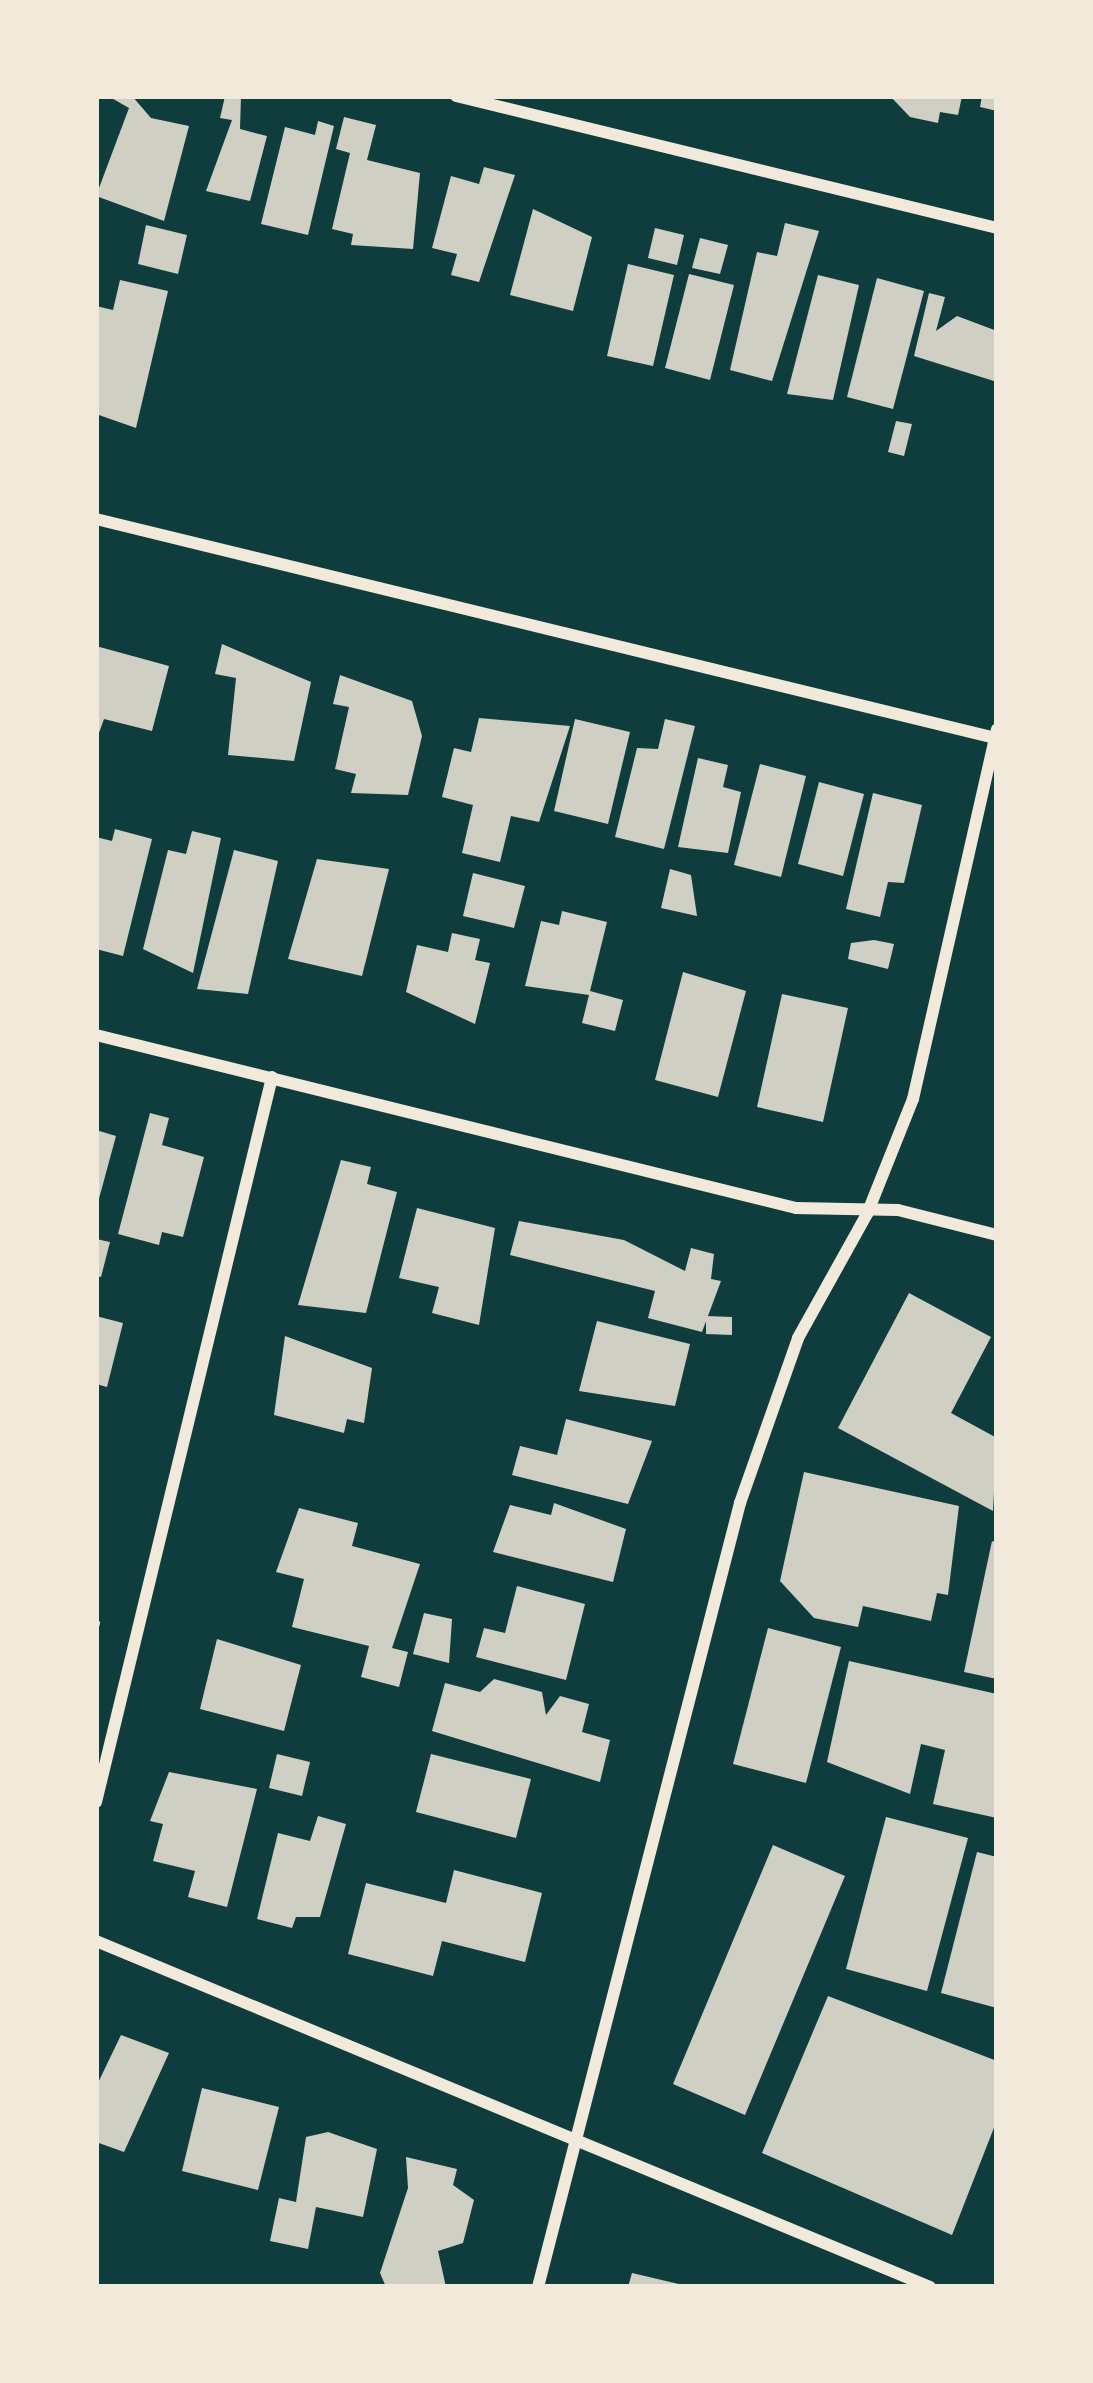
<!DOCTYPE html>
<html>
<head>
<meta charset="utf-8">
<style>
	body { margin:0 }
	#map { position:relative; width:1093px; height:2383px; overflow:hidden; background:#0f3d3e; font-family:Poppins,sans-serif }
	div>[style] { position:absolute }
	.building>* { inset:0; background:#cfcfc3 }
	.path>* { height:6px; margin:-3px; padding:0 3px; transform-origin:3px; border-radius:3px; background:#f1e9da }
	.minor>* { height:12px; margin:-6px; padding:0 6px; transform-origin:6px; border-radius:6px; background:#f1e9da }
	span { translate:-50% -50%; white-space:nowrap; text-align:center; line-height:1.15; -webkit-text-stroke:9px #f1e9da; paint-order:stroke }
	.frame { position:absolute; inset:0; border:99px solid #f1e9da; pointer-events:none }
</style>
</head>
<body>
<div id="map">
	<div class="building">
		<div style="clip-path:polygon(108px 96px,132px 96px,151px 118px,189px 126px,164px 221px,96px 196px,129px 108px)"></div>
		<div style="clip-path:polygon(225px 96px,241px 96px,240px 129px,267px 136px,250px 201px,206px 191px,232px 120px,220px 118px)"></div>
		<div style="clip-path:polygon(890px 96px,962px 96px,958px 115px,940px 112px,938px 123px,910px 117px)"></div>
		<div style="clip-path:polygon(982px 96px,997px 96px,997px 111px,980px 107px)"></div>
		<div style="clip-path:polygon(344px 117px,376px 125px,367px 160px,420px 173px,413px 249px,351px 245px,353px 234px,332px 229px,350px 153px,336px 149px)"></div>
		<div style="clip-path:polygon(318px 121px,334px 126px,308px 235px,261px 224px,285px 127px,315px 135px)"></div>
		<div style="clip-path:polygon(484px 167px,515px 175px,479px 282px,451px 275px,457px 254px,432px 248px,451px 176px,479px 184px)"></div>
		<div style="clip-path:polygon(533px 209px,592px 237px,573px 311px,510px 295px)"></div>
		<div style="clip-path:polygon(785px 223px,819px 231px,772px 381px,730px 370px,757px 252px,777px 256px)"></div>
		<div style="clip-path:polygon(146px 225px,187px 235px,178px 274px,138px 264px)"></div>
		<div style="clip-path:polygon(655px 228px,684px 235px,677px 265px,648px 258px)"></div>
		<div style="clip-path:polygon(700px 238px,728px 245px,720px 274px,692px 268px)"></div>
		<div style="clip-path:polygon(628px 264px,674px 275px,653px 366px,607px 356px)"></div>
		<div style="clip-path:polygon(689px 274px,734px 285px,710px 380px,665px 368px)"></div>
		<div style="clip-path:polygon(818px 275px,859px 285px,833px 400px,787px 394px)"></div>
		<div style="clip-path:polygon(877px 278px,924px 291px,893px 409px,847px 397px)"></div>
		<div style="clip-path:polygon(120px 280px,168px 291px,136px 428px,96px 414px,96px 306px,113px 310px)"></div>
		<div style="clip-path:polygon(929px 293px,945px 297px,936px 331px,957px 316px,997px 331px,997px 382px,914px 356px)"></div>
		<div style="clip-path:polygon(896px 421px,912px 424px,904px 456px,888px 452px)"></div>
		<div style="clip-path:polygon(222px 644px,311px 682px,294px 761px,228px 755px,236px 678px,215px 674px)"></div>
		<div style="clip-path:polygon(96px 646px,169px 666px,152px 731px,104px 719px,96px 741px)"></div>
		<div style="clip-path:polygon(340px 675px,412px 701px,422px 736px,408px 795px,351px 793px,356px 774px,335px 769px,349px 707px,333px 704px)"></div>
		<div style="clip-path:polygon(479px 718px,570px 726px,539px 822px,511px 816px,500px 862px,462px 853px,473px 805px,442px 797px,454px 748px,471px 752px)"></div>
		<div style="clip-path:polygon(575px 719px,630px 732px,608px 824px,554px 811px)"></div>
		<div style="clip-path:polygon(665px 719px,695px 726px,664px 849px,615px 837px,637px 748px,658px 749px)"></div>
		<div style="clip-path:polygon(698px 758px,728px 765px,723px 787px,741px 792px,728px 853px,678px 847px)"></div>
		<div style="clip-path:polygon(760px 764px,806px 776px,781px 877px,734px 865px)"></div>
		<div style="clip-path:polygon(819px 782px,864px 794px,843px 876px,798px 864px)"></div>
		<div style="clip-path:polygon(873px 793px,922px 805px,904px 883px,888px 882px,880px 917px,846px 909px)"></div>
		<div style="clip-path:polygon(115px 829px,152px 839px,123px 956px,96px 949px,96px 837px,112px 841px)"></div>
		<div style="clip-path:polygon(192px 831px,221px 838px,193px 973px,143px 949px,168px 850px,186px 854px)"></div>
		<div style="clip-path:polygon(234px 850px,278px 861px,248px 994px,197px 989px)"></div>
		<div style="clip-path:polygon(317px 859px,389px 869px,362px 976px,288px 959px)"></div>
		<div style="clip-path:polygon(670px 869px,691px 875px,697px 916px,661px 908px)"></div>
		<div style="clip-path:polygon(473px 873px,525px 886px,514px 928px,463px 916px)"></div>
		<div style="clip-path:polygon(562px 911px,607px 922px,590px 991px,623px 1000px,615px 1031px,582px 1023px,589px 995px,525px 986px,541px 921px,559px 925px)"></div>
		<div style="clip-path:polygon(452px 933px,480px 939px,475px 960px,490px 963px,475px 1024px,406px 992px,417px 945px,448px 952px)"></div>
		<div style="clip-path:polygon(874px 940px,894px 944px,888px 969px,848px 959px,851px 943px)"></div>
		<div style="clip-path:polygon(683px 972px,746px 991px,718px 1097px,655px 1080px)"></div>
		<div style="clip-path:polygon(782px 994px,848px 1008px,823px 1122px,757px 1107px)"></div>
		<div style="clip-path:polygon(150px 1113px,169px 1118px,162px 1145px,204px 1157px,183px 1237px,162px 1232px,159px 1245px,118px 1234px)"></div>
		<div style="clip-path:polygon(96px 1130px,116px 1136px,97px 1206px,96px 1205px)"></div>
		<div style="clip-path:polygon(341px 1160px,371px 1167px,367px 1184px,397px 1192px,366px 1313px,298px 1305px)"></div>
		<div style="clip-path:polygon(417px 1208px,495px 1228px,479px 1325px,432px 1313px,439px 1287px,399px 1278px)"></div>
		<div style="clip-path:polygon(519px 1221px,624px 1240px,685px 1271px,691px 1248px,714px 1254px,711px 1279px,721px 1281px,702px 1332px,648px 1318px,655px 1291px,510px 1255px)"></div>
		<div style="clip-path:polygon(96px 1239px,110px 1242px,101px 1277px,96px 1276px)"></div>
		<div style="clip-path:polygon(909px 1293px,991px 1337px,951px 1413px,997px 1438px,993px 1511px,838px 1428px)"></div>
		<div style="clip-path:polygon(96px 1316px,123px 1323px,107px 1387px,96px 1384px)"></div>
		<div style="clip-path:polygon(706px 1316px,732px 1317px,732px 1335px,706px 1334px)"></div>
		<div style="clip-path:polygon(597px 1321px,690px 1344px,675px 1406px,579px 1391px)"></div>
		<div style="clip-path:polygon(285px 1336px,372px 1368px,364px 1423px,347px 1419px,344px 1433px,274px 1415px)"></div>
		<div style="clip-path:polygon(566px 1419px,652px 1441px,628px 1504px,512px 1475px,520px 1446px,557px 1455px)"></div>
		<div style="clip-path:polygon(804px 1472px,959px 1506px,948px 1595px,937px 1593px,931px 1621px,863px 1606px,858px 1627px,814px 1618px,780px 1581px)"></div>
		<div style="clip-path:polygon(554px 1503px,626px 1529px,613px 1582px,493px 1552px,510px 1505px,551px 1515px)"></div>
		<div style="clip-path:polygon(299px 1508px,358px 1523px,352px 1546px,420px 1564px,392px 1648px,408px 1652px,399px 1687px,361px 1677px,369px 1646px,292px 1627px,304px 1579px,276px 1572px)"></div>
		<div style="clip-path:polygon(992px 1541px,997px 1543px,997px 1679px,964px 1672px)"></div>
		<div style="clip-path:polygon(517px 1586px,585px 1604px,566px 1680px,476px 1657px,484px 1628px,505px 1633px)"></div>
		<div style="clip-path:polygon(424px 1613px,452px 1619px,449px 1663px,413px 1654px)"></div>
		<div style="clip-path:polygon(768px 1628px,841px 1647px,806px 1783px,733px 1764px)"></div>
		<div style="clip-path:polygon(217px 1639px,301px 1665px,284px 1731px,200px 1709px)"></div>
		<div style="clip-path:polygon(849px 1661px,997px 1694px,997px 1818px,933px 1804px,945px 1750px,921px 1744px,910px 1794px,827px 1762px)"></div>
		<div style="clip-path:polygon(494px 1679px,542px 1692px,546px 1715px,560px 1696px,589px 1704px,582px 1732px,610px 1740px,600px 1782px,432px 1731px,445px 1683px,480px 1692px)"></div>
		<div style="clip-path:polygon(277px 1754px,310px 1762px,302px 1796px,269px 1788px)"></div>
		<div style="clip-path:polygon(431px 1754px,531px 1779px,516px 1838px,416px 1812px)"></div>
		<div style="clip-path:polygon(169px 1772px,257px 1789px,227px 1907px,188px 1897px,195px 1871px,153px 1861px,163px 1824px,150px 1821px)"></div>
		<div style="clip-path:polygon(318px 1816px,346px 1824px,320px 1917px,296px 1917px,292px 1928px,257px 1919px,278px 1833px,310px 1841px)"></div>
		<div style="clip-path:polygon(886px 1817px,968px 1838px,927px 1991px,846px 1969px)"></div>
		<div style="clip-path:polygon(773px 1845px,845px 1876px,745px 2115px,673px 2084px)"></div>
		<div style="clip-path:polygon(977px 1852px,997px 1857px,997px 2008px,941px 1993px)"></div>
		<div style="clip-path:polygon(454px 1870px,542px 1893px,525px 1962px,442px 1941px,433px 1976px,348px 1954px,366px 1883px,446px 1903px)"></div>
		<div style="clip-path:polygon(828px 1996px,997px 2061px,997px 2120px,952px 2235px,762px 2153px)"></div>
		<div style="clip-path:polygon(121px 2035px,169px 2053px,124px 2152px,96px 2142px,96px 2087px)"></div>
		<div style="clip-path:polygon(202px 2088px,279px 2107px,258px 2190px,182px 2171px)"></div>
		<div style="clip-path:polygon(328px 2132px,377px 2149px,363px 2217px,316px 2207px,308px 2249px,270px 2241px,279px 2198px,296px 2202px,306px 2137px)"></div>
		<div style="clip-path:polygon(406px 2157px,457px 2169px,453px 2185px,474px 2200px,463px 2243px,438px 2251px,446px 2287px,386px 2287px,380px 2273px,408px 2188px)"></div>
		<div style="clip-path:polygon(632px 2273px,683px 2285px,683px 2287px,628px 2287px)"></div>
	</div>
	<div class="path">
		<div style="left:96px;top:1627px;width:4px;rotate:-76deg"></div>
	</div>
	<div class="minor">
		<div style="left:456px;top:96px;width:557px;rotate:13.71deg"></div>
		<div style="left:96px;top:519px;width:925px;rotate:13.69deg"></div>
		<div style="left:96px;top:1035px;width:721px;rotate:13.88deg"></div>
		<div style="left:796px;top:1208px;width:102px;rotate:1.1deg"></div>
		<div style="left:898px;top:1210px;width:102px;rotate:14.2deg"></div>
		<div style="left:96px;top:1802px;width:746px;rotate:-76.35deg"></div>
		<div style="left:96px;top:1941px;width:903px;rotate:22.53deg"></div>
		<div style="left:538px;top:2287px;width:810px;rotate:-75.55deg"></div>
		<div style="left:740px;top:1503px;width:175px;rotate:-70.6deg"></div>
		<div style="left:798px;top:1338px;width:142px;rotate:-60.9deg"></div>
		<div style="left:867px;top:1214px;width:124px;rotate:-68.2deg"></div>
		<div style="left:913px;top:1099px;width:379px;rotate:-77.2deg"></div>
	</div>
	<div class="frame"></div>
</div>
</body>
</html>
